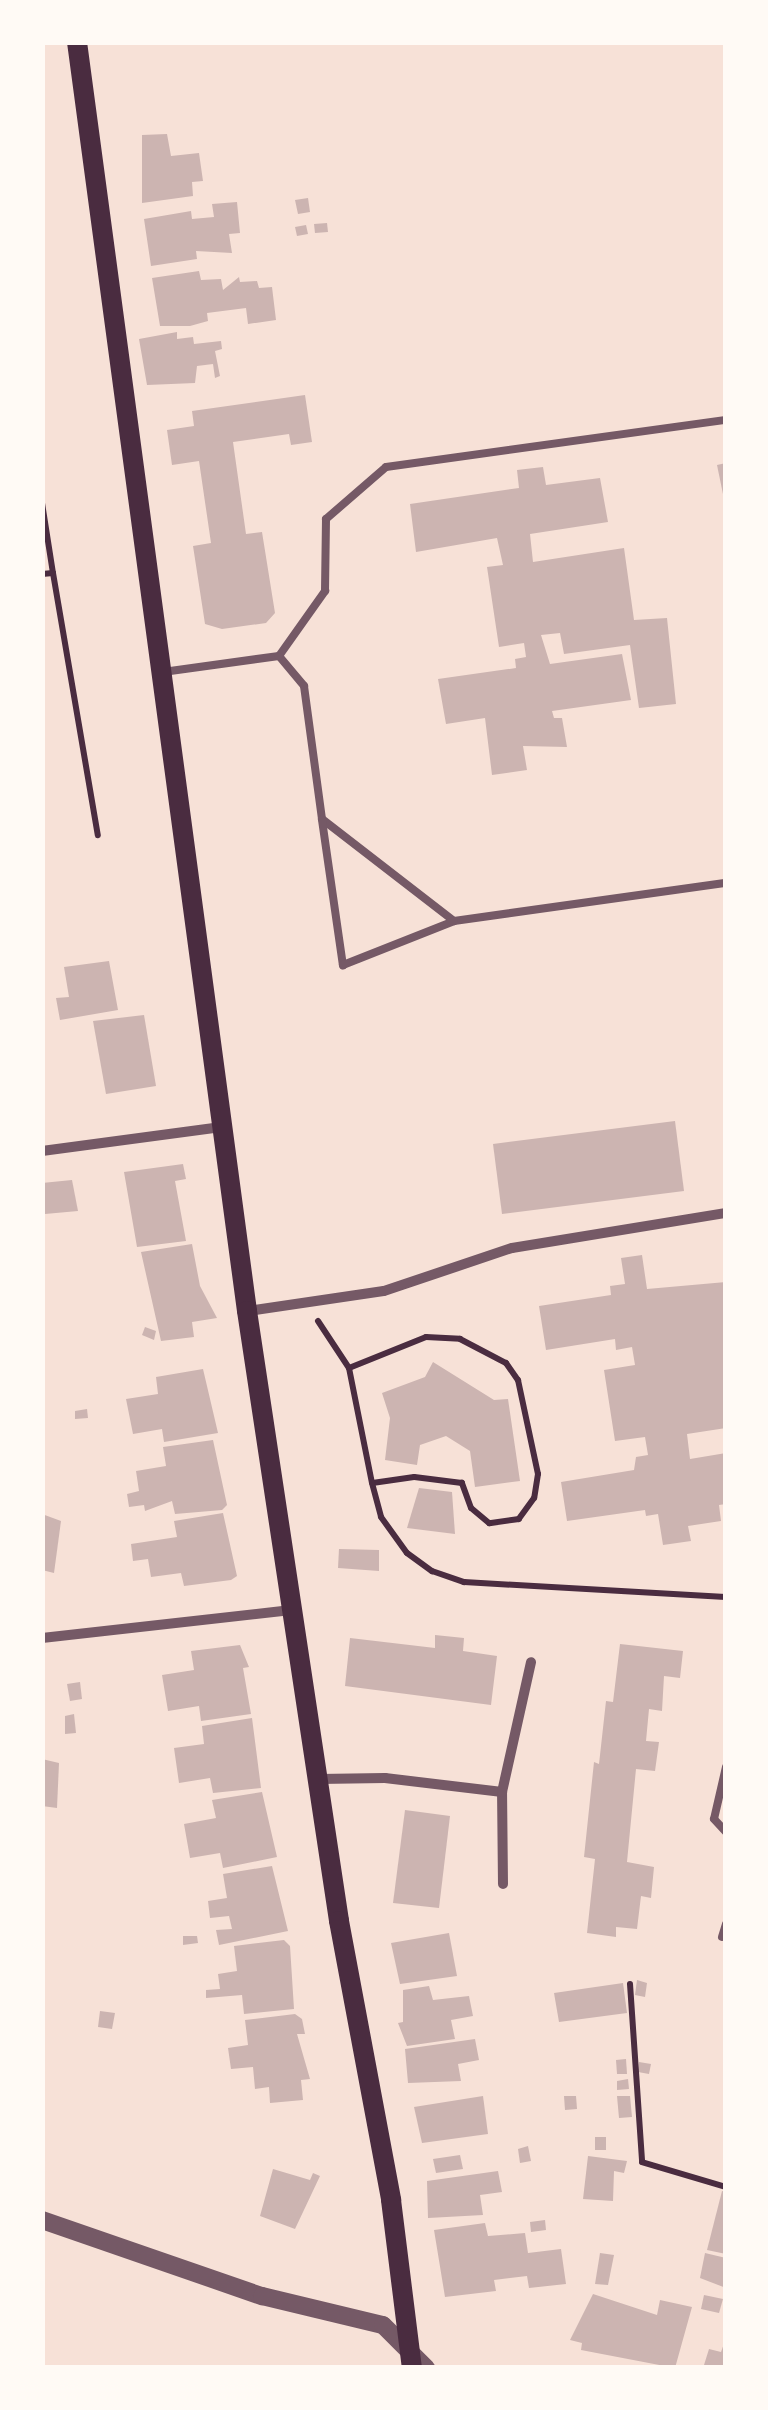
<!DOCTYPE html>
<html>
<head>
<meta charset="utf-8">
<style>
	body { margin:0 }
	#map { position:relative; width:768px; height:2410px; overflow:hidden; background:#f7e1d7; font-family:"Asap Condensed",sans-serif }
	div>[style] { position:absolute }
	.building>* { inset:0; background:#ccb4b1 }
	.path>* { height:6px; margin:-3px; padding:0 3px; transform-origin:3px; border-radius:3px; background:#4a2c40 }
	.service>* { height:8px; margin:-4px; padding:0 4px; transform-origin:4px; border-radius:4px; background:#755966 }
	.minor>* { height:10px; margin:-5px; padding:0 5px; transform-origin:5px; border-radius:5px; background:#755966 }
	.tertiary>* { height:18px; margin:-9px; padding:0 9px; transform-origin:9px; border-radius:9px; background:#755966 }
	.secondary>* { height:20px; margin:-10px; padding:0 10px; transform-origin:10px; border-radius:10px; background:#4a2c40 }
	span { translate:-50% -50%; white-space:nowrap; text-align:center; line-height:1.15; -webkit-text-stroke:10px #fffaf5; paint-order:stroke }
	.frame { position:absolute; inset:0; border:45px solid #fffaf5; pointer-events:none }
</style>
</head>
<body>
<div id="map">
	<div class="building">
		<div style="clip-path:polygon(167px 134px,171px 156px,199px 153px,203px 181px,192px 182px,193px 196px,142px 203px,142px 135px)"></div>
		<div style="clip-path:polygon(308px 198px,310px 212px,298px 214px,295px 200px)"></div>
		<div style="clip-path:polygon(237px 202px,240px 233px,229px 234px,232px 253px,196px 251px,197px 259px,151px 266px,144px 219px,191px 211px,192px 219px,214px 217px,212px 204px)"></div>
		<div style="clip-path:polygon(327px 223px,328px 232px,315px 233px,314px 224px)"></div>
		<div style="clip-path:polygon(306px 225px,308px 234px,297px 236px,295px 227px)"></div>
		<div style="clip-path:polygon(199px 271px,201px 280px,221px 279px,223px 290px,239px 277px,240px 282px,257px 281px,259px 288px,272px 287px,276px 320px,248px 324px,246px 308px,207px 313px,208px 321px,190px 326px,160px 326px,152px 278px)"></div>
		<div style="clip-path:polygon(177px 332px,177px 339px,193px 337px,194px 344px,221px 341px,222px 349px,215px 351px,220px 376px,215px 378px,213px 364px,197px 366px,195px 383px,147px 385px,139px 339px)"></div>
		<div style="clip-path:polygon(305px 395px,312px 442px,291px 445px,289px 434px,233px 442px,246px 534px,262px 532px,275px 613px,266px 623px,222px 629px,205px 624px,193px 546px,211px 543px,199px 461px,172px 465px,167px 430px,194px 426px,192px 411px)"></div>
		<div style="clip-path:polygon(726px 463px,726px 499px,724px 499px,717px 465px)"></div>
		<div style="clip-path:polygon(543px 467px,546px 485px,600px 478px,608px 522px,530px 534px,533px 562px,624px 548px,634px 620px,667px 618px,676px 704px,639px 708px,630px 645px,564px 654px,560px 633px,541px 635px,550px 664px,622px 654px,631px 700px,552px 711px,554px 718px,562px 718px,567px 747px,523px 746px,527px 770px,492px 775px,485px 718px,446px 724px,438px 679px,516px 668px,515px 659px,526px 657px,524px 643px,499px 647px,487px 567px,503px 565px,497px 538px,416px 552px,410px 504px,519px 488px,517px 470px)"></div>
		<div style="clip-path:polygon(109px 961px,118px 1010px,60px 1020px,56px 998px,69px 997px,64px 967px)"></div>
		<div style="clip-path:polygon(144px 1015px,156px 1086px,106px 1094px,93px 1021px)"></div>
		<div style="clip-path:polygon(675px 1121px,684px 1191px,502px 1214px,493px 1144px)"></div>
		<div style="clip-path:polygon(183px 1164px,186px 1179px,175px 1181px,186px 1241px,137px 1247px,124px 1172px)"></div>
		<div style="clip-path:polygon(72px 1180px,78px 1211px,45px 1214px,42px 1183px)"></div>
		<div style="clip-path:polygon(192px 1244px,200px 1286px,217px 1318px,192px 1322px,194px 1337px,161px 1341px,141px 1252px)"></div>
		<div style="clip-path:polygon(642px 1255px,647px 1289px,726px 1282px,726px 1428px,687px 1434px,690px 1459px,726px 1453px,726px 1504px,719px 1505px,721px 1521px,688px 1526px,691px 1541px,663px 1545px,658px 1514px,646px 1516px,645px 1510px,567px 1521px,561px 1482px,634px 1470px,636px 1457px,648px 1455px,645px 1437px,615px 1441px,604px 1370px,635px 1365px,632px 1347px,616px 1350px,615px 1339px,546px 1350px,539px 1306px,611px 1295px,610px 1286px,625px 1284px,621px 1258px)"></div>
		<div style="clip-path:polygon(145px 1327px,156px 1331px,154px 1340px,142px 1335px)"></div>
		<div style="clip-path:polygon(433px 1362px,494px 1400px,508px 1399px,520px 1481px,475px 1487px,470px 1451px,446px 1436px,420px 1445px,417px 1465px,385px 1460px,390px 1418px,382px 1393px,425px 1377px)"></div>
		<div style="clip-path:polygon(203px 1369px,218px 1433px,164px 1442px,162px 1429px,133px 1434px,126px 1399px,158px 1394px,156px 1377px)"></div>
		<div style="clip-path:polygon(87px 1409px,88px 1418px,75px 1419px,75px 1411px)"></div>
		<div style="clip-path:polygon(213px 1440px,227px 1505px,222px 1510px,175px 1514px,172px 1501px,145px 1511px,144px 1505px,129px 1507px,127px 1494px,139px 1491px,136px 1471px,166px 1466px,163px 1447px)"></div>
		<div style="clip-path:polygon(419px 1488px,452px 1492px,455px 1534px,407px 1528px)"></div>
		<div style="clip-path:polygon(223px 1513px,237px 1576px,231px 1580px,184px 1586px,181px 1573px,151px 1577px,148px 1559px,133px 1561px,131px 1544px,177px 1537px,174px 1521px)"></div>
		<div style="clip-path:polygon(42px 1514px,61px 1521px,54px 1573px,42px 1570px)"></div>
		<div style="clip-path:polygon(339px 1549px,379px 1550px,379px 1571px,338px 1568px)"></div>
		<div style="clip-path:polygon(435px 1635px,464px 1638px,463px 1651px,497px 1656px,491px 1705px,345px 1686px,350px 1638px,435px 1648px)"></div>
		<div style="clip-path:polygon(620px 1644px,683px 1651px,680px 1678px,664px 1676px,662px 1711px,649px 1709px,646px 1741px,659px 1742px,655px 1771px,636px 1769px,627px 1862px,654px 1867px,651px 1898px,641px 1896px,637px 1929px,616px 1927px,616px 1937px,587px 1933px,595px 1859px,584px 1857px,594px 1762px,599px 1764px,606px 1701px,613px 1702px)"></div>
		<div style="clip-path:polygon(240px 1645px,249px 1667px,243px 1668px,251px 1714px,201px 1721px,199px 1706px,168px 1711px,162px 1675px,194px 1670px,191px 1651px)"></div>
		<div style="clip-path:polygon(80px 1682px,82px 1699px,70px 1701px,67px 1684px)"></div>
		<div style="clip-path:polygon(74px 1714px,76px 1733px,65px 1734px,65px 1716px)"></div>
		<div style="clip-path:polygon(252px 1718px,261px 1788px,213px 1793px,210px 1778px,179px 1783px,174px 1748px,204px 1744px,202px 1726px)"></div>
		<div style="clip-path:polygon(42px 1759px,59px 1763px,57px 1808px,42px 1806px)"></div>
		<div style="clip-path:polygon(262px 1792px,277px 1857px,223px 1868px,220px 1853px,190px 1858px,184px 1824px,216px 1818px,212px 1800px)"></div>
		<div style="clip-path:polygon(405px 1810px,450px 1816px,439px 1908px,393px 1903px)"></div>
		<div style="clip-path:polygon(272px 1866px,288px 1931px,219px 1945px,216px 1930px,232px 1929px,229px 1916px,210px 1918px,208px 1901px,227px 1898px,223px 1874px)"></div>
		<div style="clip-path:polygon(449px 1933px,457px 1976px,400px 1984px,391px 1943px)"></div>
		<div style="clip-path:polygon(183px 1936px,197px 1936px,198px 1943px,183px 1945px)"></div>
		<div style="clip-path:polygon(284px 1940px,290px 1946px,294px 2009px,244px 2014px,242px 1995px,206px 1998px,206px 1990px,220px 1989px,218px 1974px,237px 1971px,234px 1946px)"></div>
		<div style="clip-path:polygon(637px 1980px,647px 1983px,645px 1997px,635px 1995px)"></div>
		<div style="clip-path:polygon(623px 1983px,627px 2013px,559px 2022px,554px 1993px)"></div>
		<div style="clip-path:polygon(429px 1986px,433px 2000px,469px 1996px,473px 2016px,451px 2020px,455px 2039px,407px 2046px,398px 2023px,403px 2022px,403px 1990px)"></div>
		<div style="clip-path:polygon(100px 2011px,115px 2013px,112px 2029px,98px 2027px)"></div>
		<div style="clip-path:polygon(295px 2014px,302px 2019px,305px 2034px,297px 2034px,310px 2079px,301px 2080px,303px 2100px,270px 2103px,269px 2087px,255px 2089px,253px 2067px,231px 2069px,228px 2048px,248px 2045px,245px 2020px)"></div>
		<div style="clip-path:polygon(475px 2039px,479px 2060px,458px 2064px,461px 2081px,408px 2083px,405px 2049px)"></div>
		<div style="clip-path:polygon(626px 2059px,627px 2074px,617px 2074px,616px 2060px)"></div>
		<div style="clip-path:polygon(639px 2062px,651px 2064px,649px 2074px,638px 2072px)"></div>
		<div style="clip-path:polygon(628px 2079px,629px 2089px,617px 2090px,617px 2081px)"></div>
		<div style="clip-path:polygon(483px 2096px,488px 2134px,422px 2143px,414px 2107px)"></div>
		<div style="clip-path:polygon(564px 2096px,576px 2096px,577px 2109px,565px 2110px)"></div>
		<div style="clip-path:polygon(617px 2096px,630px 2096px,632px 2117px,619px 2118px)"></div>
		<div style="clip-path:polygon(595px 2137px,606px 2137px,606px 2150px,595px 2150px)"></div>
		<div style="clip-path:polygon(528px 2146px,531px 2161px,520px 2163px,518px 2149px)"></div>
		<div style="clip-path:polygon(460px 2155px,463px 2169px,436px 2173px,433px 2159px)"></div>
		<div style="clip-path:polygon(588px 2156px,627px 2161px,624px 2173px,614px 2171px,613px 2201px,583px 2199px)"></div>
		<div style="clip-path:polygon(273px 2169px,310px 2180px,313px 2173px,320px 2176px,295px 2229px,260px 2216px)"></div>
		<div style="clip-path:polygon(498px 2171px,502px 2192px,480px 2195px,483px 2215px,428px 2218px,427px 2181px)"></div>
		<div style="clip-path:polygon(722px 2191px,726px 2192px,726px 2254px,707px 2250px)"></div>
		<div style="clip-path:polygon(545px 2220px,546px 2230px,531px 2232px,530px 2222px)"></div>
		<div style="clip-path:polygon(485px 2223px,488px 2236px,525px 2233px,528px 2253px,561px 2249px,566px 2284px,529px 2288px,527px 2276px,494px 2280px,496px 2291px,445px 2297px,434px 2230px)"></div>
		<div style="clip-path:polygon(600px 2253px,614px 2255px,608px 2285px,595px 2284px)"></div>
		<div style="clip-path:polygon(705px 2253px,726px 2258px,726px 2288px,700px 2278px)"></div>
		<div style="clip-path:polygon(593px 2294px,657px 2315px,660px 2300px,692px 2307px,675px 2368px,581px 2350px,582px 2343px,570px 2340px)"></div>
		<div style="clip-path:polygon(704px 2295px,723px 2299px,719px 2313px,701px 2309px)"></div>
		<div style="clip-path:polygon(726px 2338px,726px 2368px,695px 2368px,704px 2365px,709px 2349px,721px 2352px)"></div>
	</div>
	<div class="path">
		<div style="left:42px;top:503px;width:71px;rotate:81.1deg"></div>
		<div style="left:42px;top:574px;width:11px;rotate:-5deg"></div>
		<div style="left:53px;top:573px;width:266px;rotate:80.3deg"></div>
		<div style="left:318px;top:1321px;width:56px;rotate:56.6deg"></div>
		<div style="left:349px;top:1368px;width:83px;rotate:-21.9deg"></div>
		<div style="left:426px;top:1337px;width:34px;rotate:3deg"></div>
		<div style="left:460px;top:1339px;width:52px;rotate:27.6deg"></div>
		<div style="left:506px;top:1363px;width:21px;rotate:55deg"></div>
		<div style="left:518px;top:1380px;width:96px;rotate:78deg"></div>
		<div style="left:538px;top:1474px;width:24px;rotate:99deg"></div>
		<div style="left:534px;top:1498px;width:26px;rotate:126deg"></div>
		<div style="left:519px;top:1519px;width:30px;rotate:172deg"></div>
		<div style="left:489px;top:1523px;width:23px;rotate:-140deg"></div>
		<div style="left:471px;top:1508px;width:27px;rotate:-110deg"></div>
		<div style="left:462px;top:1483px;width:48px;rotate:-172.9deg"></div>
		<div style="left:414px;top:1477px;width:42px;rotate:171.9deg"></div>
		<div style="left:372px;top:1483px;width:35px;rotate:75deg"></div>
		<div style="left:381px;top:1517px;width:44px;rotate:54.2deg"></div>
		<div style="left:407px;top:1553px;width:31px;rotate:36deg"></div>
		<div style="left:432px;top:1571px;width:34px;rotate:19deg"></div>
		<div style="left:464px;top:1582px;width:262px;rotate:3.3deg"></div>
		<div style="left:349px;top:1368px;width:117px;rotate:78.7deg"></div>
		<div style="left:630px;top:1984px;width:178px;rotate:86.1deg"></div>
		<div style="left:642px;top:2162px;width:88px;rotate:16.6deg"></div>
	</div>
	<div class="service">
		<div style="left:279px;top:656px;width:39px;rotate:50deg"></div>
		<div style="left:304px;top:686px;width:134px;rotate:82.3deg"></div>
		<div style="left:322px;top:819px;width:167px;rotate:37.7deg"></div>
		<div style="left:454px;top:921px;width:275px;rotate:-8deg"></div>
		<div style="left:163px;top:672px;width:117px;rotate:-7.9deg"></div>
		<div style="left:279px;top:656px;width:80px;rotate:-54.7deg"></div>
		<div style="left:325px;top:591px;width:72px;rotate:-89.2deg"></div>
		<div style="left:326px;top:519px;width:79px;rotate:-40.9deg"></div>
		<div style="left:386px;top:467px;width:343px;rotate:-7.9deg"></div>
		<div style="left:322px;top:820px;width:147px;rotate:81.8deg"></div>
		<div style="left:343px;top:965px;width:119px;rotate:-21.6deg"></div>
		<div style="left:726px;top:1767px;width:53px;rotate:103deg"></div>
		<div style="left:714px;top:1819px;width:18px;rotate:47deg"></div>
		<div style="left:722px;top:1937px;width:14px;rotate:-73deg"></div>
	</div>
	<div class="minor">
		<div style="left:42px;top:1151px;width:181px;rotate:-7.6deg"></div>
		<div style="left:248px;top:1311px;width:137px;rotate:-8.4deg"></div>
		<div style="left:384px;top:1291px;width:135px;rotate:-18.6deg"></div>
		<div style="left:512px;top:1248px;width:217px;rotate:-9.3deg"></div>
		<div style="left:42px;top:1638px;width:253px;rotate:-6.4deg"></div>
		<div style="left:319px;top:1779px;width:66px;rotate:-0.9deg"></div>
		<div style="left:385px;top:1778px;width:118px;rotate:6.8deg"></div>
		<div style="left:503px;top:1884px;width:92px;rotate:-90.6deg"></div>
		<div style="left:502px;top:1792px;width:133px;rotate:-77.4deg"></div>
	</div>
	<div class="tertiary">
		<div style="left:42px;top:2220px;width:233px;rotate:19.1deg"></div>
		<div style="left:262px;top:2296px;width:124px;rotate:13.5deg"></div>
		<div style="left:383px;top:2325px;width:61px;rotate:45deg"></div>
	</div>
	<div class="secondary">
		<div style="left:77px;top:42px;width:1280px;rotate:82.37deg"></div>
		<div style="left:247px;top:1311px;width:617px;rotate:81.42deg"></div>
		<div style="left:339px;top:1921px;width:284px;rotate:79.4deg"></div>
		<div style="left:391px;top:2200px;width:169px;rotate:82.9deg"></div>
	</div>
	<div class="frame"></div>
</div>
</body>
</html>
